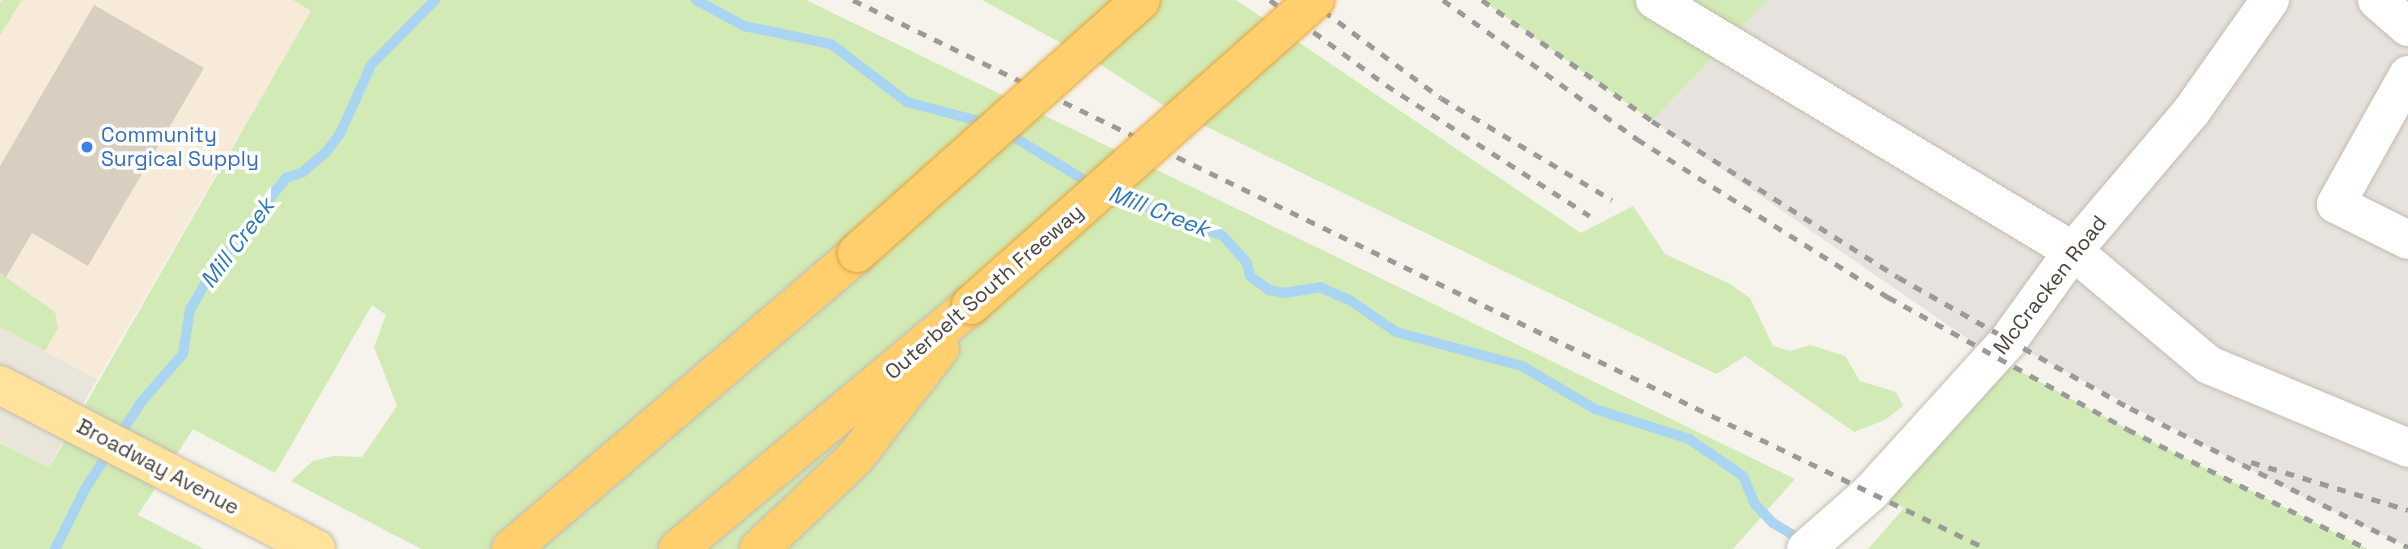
<!DOCTYPE html>
<html>
<head>
<meta charset="utf-8">
<style>
	body { margin:0 }
	#map { position:relative; width:2408px; height:549px; overflow:hidden; background:#f6f3ec; font-family:"Space Grotesk",sans-serif }
	div>[style] { position:absolute }
	.residential>* { inset:0; background:#eae5da }
	.commercial>* { inset:0; background:#f7ead8 }
	.industrial>* { inset:0; background:#e6e2dd }
	.green>* { inset:0; background:#d2eab5 }
	.stream>* { height:10px; margin:-5px; padding:0 5px; transform-origin:5px; border-radius:5px; background:#a9d4f2 }
	.building>* { inset:0; background:#d8cfc1 }
	.roads { filter:drop-shadow(0 0 2px #c2bbae) drop-shadow(0 0 2px #c2bbae) }
	.minor>* { height:38px; margin:-19px; padding:0 19px; transform-origin:19px; border-radius:19px; background:#fff }
	.major>* { height:38px; margin:-19px; padding:0 19px; transform-origin:19px; border-radius:19px; background:#ffe39c }
	.highway>* { height:38px; margin:-19px; padding:0 19px; transform-origin:19px; border-radius:19px; background:#ffcf6e }
	.rail>* { height:5px; margin-top:-2.5px; transform-origin:0; background:repeating-linear-gradient(90deg,#9a9a9a 0 9px,transparent 0 18px) }
	.bridges { filter:drop-shadow(0 0 2px #e0a43c) drop-shadow(0 0 2px #e0a43c) }
	.highway-bridge>* { height:38px; margin:-19px; padding:0 19px; transform-origin:19px; border-radius:19px; background:#ffcf6e }
	.dots>* { width:19px; height:19px; translate:-50% -50%; box-sizing:border-box; border:4px solid #fff; border-radius:50% }
	span { translate:-50% -50%; white-space:nowrap; text-align:center; line-height:1.15; -webkit-text-stroke:7px #fff; paint-order:stroke }
	.shop-label { font-size:21px; color:#366cbe }
	.left { translate:0 -50%; text-align:left }
	.street-label { font-size:21px; color:#4b4439 }
	.water-label { font-size:23px; color:#2e7ab2; font-style:italic }
</style>
</head>
<body>
<div id="map">
	<div class="residential">
		<div style="clip-path:polygon(0 327px,97px 379px,48px 469px,0 442px)"></div>
	</div>
	<div class="commercial">
		<div style="clip-path:polygon(0 0,318px 0,97px 379px,0 327px)"></div>
	</div>
	<div class="industrial">
		<div style="clip-path:polygon(1768px 0,2408px 0,2408px 547px,2297px 494px,2008px 341px,1994px 357px,1652px 121px)"></div>
	</div>
	<div class="green">
		<div style="clip-path:polygon(2px 0,22px 0,0 35px,0 3px)"></div>
		<div style="clip-path:polygon(293px 0,806px 0,1795px 479px,1733px 549px,421px 549px,291px 481px,313px 461px,333px 456px,362px 457px,397px 406px,374px 347px,386px 315px,372px 305px,275px 473px,193px 429px,138px 515px,204px 549px,0 549px,0 443px,49px 468px,311px 11px)"></div>
		<div style="clip-path:polygon(982px 0,1236px 0,1581px 233px,1633px 206px,1665px 254px,1730px 284px,1750px 298px,1773px 346px,1790px 351px,1811px 345px,1845px 356px,1860px 381px,1896px 392px,1903px 406px,1885px 420px,1854px 432px,1745px 356px,1717px 374px,1708px 370px,1166px 107px,1098px 63px)"></div>
		<div style="clip-path:polygon(1482px 0,1768px 0,1652px 121px)"></div>
		<div style="clip-path:polygon(0 273px,55px 312px,58px 328px,45px 351px,0 327px)"></div>
		<div style="clip-path:polygon(1994px 357px,2127px 429px,2368px 549px,1868px 549px,1904px 508px,1871px 492px)"></div>
	</div>
	<div class="stream">
		<div style="left:696px;top:0;width:55px;rotate:28.4deg"></div>
		<div style="left:744px;top:26px;width:89px;rotate:11.7deg"></div>
		<div style="left:831px;top:44px;width:96px;rotate:37.3deg"></div>
		<div style="left:907px;top:102px;width:86px;rotate:14.8deg"></div>
		<div style="left:1004px;top:131px;width:105px;rotate:31.4deg"></div>
		<div style="left:1109px;top:192px;width:122px;rotate:21.1deg"></div>
		<div style="left:1223px;top:236px;width:36px;rotate:48deg"></div>
		<div style="left:1247px;top:263px;width:13px;rotate:77deg"></div>
		<div style="left:1250px;top:276px;width:24px;rotate:36deg"></div>
		<div style="left:1269px;top:290px;width:15px;rotate:11deg"></div>
		<div style="left:1284px;top:293px;width:36px;rotate:-9deg"></div>
		<div style="left:1320px;top:287px;width:34px;rotate:24deg"></div>
		<div style="left:1351px;top:301px;width:55px;rotate:34.6deg"></div>
		<div style="left:1396px;top:332px;width:131px;rotate:15.1deg"></div>
		<div style="left:1522px;top:366px;width:85px;rotate:30.5deg"></div>
		<div style="left:1595px;top:409px;width:99px;rotate:17.7deg"></div>
		<div style="left:1689px;top:439px;width:65px;rotate:34.4deg"></div>
		<div style="left:1743px;top:476px;width:30px;rotate:67deg"></div>
		<div style="left:1755px;top:504px;width:26px;rotate:47deg"></div>
		<div style="left:1773px;top:523px;width:37px;rotate:31deg"></div>
		<div style="left:55px;top:549px;width:67px;rotate:-63.4deg"></div>
		<div style="left:85px;top:489px;width:105px;rotate:-57.1deg"></div>
		<div style="left:142px;top:401px;width:62px;rotate:-48.9deg"></div>
		<div style="left:183px;top:354px;width:45px;rotate:-81deg"></div>
		<div style="left:190px;top:310px;width:40px;rotate:-60.3deg"></div>
		<div style="left:210px;top:275px;width:123px;rotate:-51.9deg"></div>
		<div style="left:286px;top:178px;width:18px;rotate:-19deg"></div>
		<div style="left:303px;top:172px;width:32px;rotate:-41deg"></div>
		<div style="left:327px;top:151px;width:21px;rotate:-53deg"></div>
		<div style="left:340px;top:134px;width:76px;rotate:-65.8deg"></div>
		<div style="left:371px;top:65px;width:91px;rotate:-45.4deg"></div>
	</div>
	<div class="building">
		<div style="clip-path:polygon(94px 5px,204px 68px,88px 266px,32px 233px,6px 277px,0 273px,0 166px)"></div>
	</div>
	<div class="roads">
		<div class="minor">
			<div style="left:1655px;top:0;width:488px;rotate:31deg"></div>
			<div style="left:2073px;top:251px;width:177px;rotate:40deg"></div>
			<div style="left:2209px;top:365px;width:216px;rotate:22.6deg"></div>
			<div style="left:2377px;top:0;width:41px;rotate:41.1deg"></div>
			<div style="left:2408px;top:75px;width:148px;rotate:119.2deg"></div>
			<div style="left:2336px;top:204px;width:80px;rotate:26.6deg"></div>
			<div style="left:1806px;top:549px;width:86px;rotate:-41.2deg"></div>
			<div style="left:1871px;top:492px;width:204px;rotate:-47.8deg"></div>
			<div style="left:2008px;top:341px;width:111px;rotate:-54.2deg"></div>
			<div style="left:2073px;top:251px;width:182px;rotate:-49.7deg"></div>
			<div style="left:2191px;top:112px;width:137px;rotate:-54.8deg"></div>
		</div>
		<div class="major">
			<div style="left:0;top:385px;width:356px;rotate:27.4deg"></div>
		</div>
		<div class="highway">
			<div style="left:511px;top:549px;width:455px;rotate:-40.5deg"></div>
			<div style="left:678px;top:549px;width:381px;rotate:-39.8deg"></div>
			<div style="left:759px;top:549px;width:131px;rotate:-43.5deg"></div>
			<div style="left:854px;top:459px;width:140px;rotate:-52.2deg"></div>
		</div>
	</div>
	<div class="rail">
		<div style="left:853px;top:0;width:1260px;rotate:25.83deg"></div>
		<div style="left:1270px;top:0;width:144px;rotate:36.2deg"></div>
		<div style="left:1386px;top:85px;width:242px;rotate:32.7deg"></div>
		<div style="left:1309px;top:0;width:164px;rotate:36.6deg"></div>
		<div style="left:1441px;top:98px;width:199px;rotate:30.8deg"></div>
		<div style="left:1443px;top:0;width:239px;rotate:35.6deg"></div>
		<div style="left:1637px;top:139px;width:297px;rotate:32.2deg"></div>
		<div style="left:1888px;top:297px;width:273px;rotate:28.9deg"></div>
		<div style="left:2127px;top:429px;width:269px;rotate:26.5deg"></div>
		<div style="left:1482px;top:0;width:209px;rotate:35.4deg"></div>
		<div style="left:1652px;top:121px;width:291px;rotate:32.4deg"></div>
		<div style="left:1898px;top:277px;width:266px;rotate:29.5deg"></div>
		<div style="left:2130px;top:408px;width:311px;rotate:26.6deg"></div>
		<div style="left:2251px;top:462px;width:164px;rotate:17deg"></div>
	</div>
	<div class="bridges">
		<div class="highway-bridge">
			<div style="left:857px;top:253px;width:380px;rotate:-41.7deg"></div>
			<div style="left:971px;top:305px;width:460px;rotate:-41.6deg"></div>
		</div>
	</div>
	<div class="dots">
		<div style="left:87px;top:147px;background:#3f7fe0"></div>
	</div>
	<div class="shop-label">
		<span class="left" style="left:101px;top:147px">Community<br>Surgical Supply</span>
	</div>
	<div class="street-label">
		<span style="left:2050px;top:285px;rotate:-52deg">McCracken Road</span>
		<span style="left:984px;top:292px;rotate:-41deg">Outerbelt South Freeway</span>
		<span style="left:158px;top:467px;rotate:28deg">Broadway Avenue</span>
	</div>
	<div class="water-label">
		<span style="left:1159px;top:211px;rotate:21deg">Mill Creek</span>
		<span style="left:237px;top:243px;rotate:-53deg">Mill Creek</span>
	</div>
</div>
</body>
</html>
